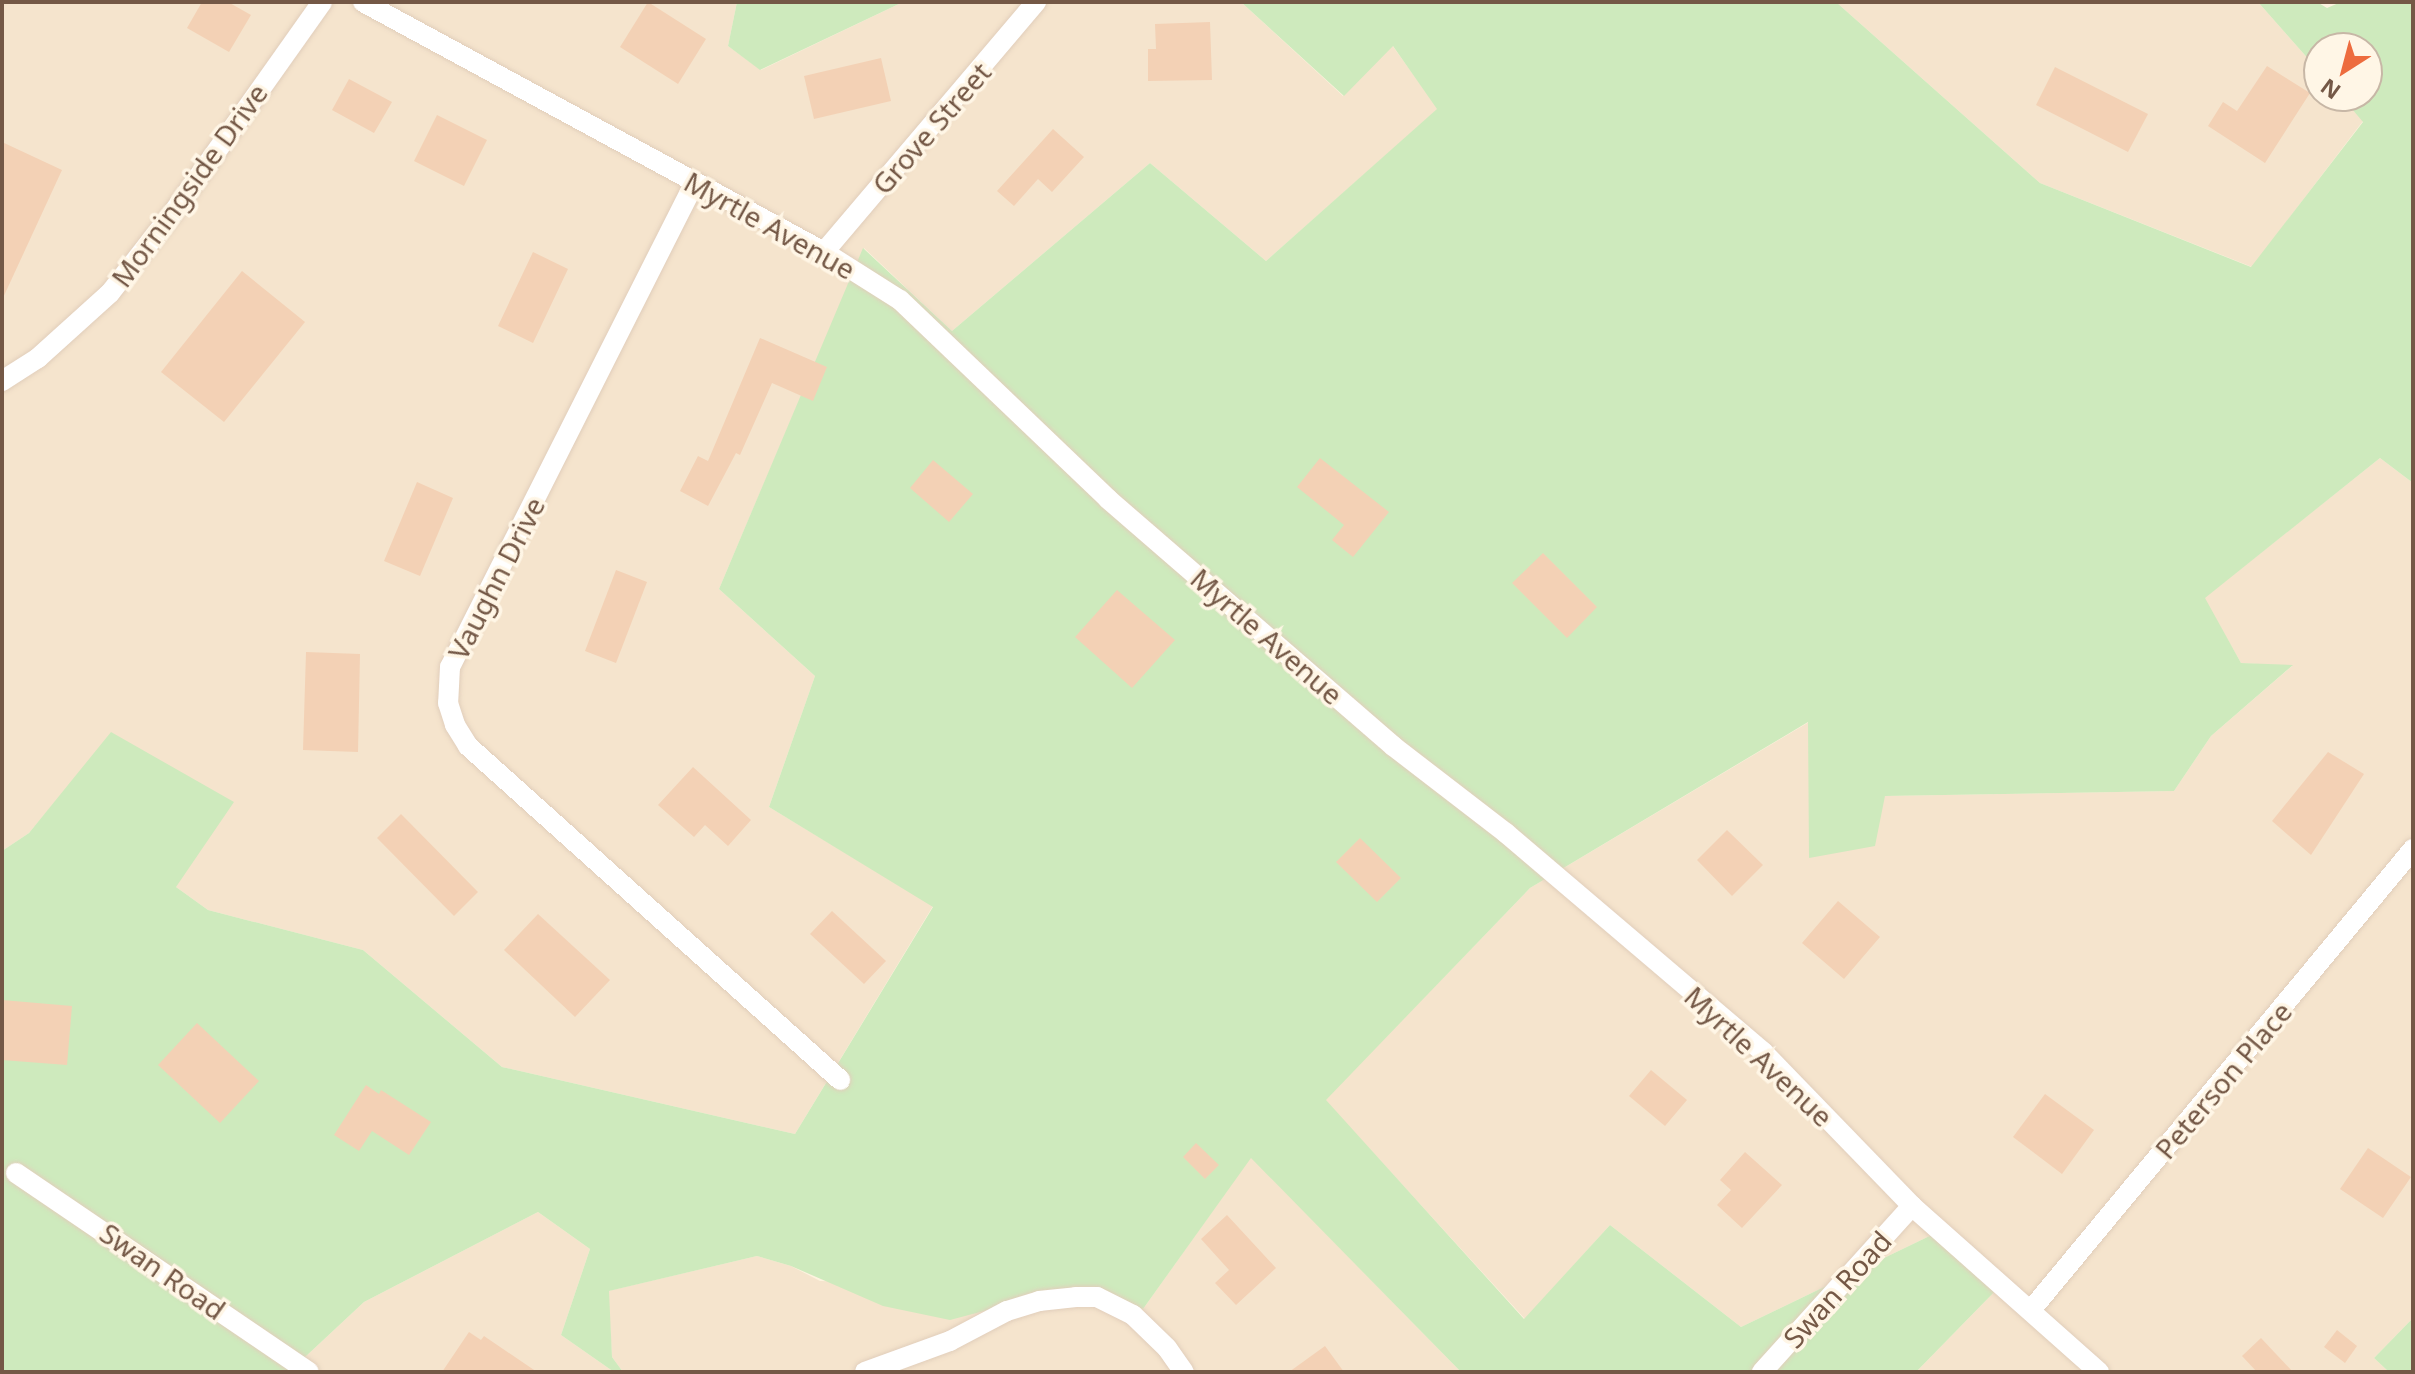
<!DOCTYPE html>
<html>
<head>
<meta charset="utf-8">
<style>
	body { margin:0 }
	#map { position:relative; width:2415px; height:1374px; overflow:hidden; background:#fdf3df; font-family:"Noto Sans",sans-serif }
	div>[style] { position:absolute }
	.residential>* { inset:0; background:#f5e4cd }
	.green>* { inset:0; background:#ceeabd }
	.building>* { inset:0; background:#f3d1b5 }
	.roads { filter:drop-shadow(0 0 2px #e1cebb) drop-shadow(0 0 2px #e1cebb) }
	.minor>* { height:20px; margin:-10px; padding:0 10px; transform-origin:10px; border-radius:10px; background:#fff }
	span { translate:-50% -50%; white-space:nowrap; text-align:center; line-height:1.15; -webkit-text-stroke:7px #fff6e6; paint-order:stroke }
	.street-label { font-size:28px; color:#745846 }
	.frame { position:absolute; inset:0; border:4px solid #745846; pointer-events:none }
	.north { position:absolute; left:2303px; top:32px; width:80px; height:80px; box-sizing:border-box; background:#fff6e6; border:2px solid #c7b7a6; border-radius:50%; rotate:216deg; font-size:22px; font-weight:700; line-height:32px; text-align:center; color:#745846 }
	.north::after { content:''; display:block; margin:auto; width:28px; height:36px; background:#ed6c3e; clip-path:polygon(50% 0,100% 100%,50% 72%,0 100%) }
</style>
</head>
<body>
<div id="map">
	<div class="residential">
		<div style="clip-path:polygon(2px 2px,737px 2px,728px 46px,761px 70px,903px 2px,1241px 2px,1343px 96px,1392px 45px,1438px 109px,1266px 261px,1150px 163px,952px 331px,864px 248px,719px 589px,815px 676px,769px 807px,933px 906px,795px 1134px,502px 1067px,363px 950px,208px 910px,176px 887px,112px 733px,29px 833px,2px 851px)"></div>
		<div style="clip-path:polygon(1836px 2px,2258px 2px,2319px 71px,2319px 96px,2341px 96px,2363px 121px,2252px 267px,2040px 183px)"></div>
		<div style="clip-path:polygon(2380px 458px,2413px 483px,2413px 1318px,2374px 1358px,2389px 1372px,1916px 1372px,2003px 1283px,1942px 1230px,1741px 1327px,1610px 1225px,1525px 1319px,1325px 1100px,1530px 888px,1809px 722px,1809px 858px,1885px 796px,2174px 791px,2211px 736px,2292px 666px,2241px 663px,2204px 598px)"></div>
		<div style="clip-path:polygon(1251px 1157px,1461px 1372px,623px 1372px,612px 1357px,608px 1291px,757px 1256px,791px 1266px,820px 1281px,1074px 1287px,1143px 1309px)"></div>
		<div style="clip-path:polygon(538px 1212px,590px 1249px,561px 1335px,614px 1372px,289px 1372px,364px 1302px)"></div>
	</div>
	<div class="green">
		<div style="clip-path:polygon(737px 2px,903px 2px,760px 70px,728px 46px)"></div>
		<div style="clip-path:polygon(1241px 2px,1836px 2px,2040px 183px,2251px 267px,2363px 122px,2341px 96px,2367px 96px,2367px 48px,2319px 48px,2319px 71px,2258px 2px,2317px 2px,2327px 8px,2341px 2px,2413px 2px,2413px 483px,2380px 458px,2205px 598px,2241px 663px,2293px 665px,2211px 736px,2174px 791px,1885px 796px,1875px 846px,1809px 858px,1808px 722px,1530px 888px,1326px 1100px,1524px 1319px,1610px 1225px,1741px 1327px,1942px 1230px,2003px 1283px,1916px 1372px,1461px 1372px,1251px 1158px,1143px 1309px,1074px 1287px,950px 1320px,883px 1306px,791px 1266px,757px 1256px,609px 1291px,612px 1357px,623px 1372px,614px 1372px,561px 1335px,590px 1249px,538px 1212px,364px 1302px,289px 1372px,2px 1372px,2px 851px,29px 833px,111px 732px,234px 802px,176px 887px,208px 910px,363px 950px,502px 1067px,795px 1134px,933px 907px,769px 807px,815px 676px,719px 589px,863px 248px,952px 331px,1150px 163px,1266px 261px,1437px 109px,1393px 46px,1344px 96px)"></div>
		<div style="clip-path:polygon(2413px 1318px,2413px 1372px,2389px 1372px,2374px 1358px)"></div>
	</div>
	<div class="building">
		<div style="clip-path:polygon(202px 2px,228px 2px,251px 15px,229px 52px,187px 28px)"></div>
		<div style="clip-path:polygon(648px 2px,706px 39px,678px 84px,620px 47px)"></div>
		<div style="clip-path:polygon(1210px 22px,1212px 80px,1148px 81px,1148px 49px,1156px 49px,1155px 24px)"></div>
		<div style="clip-path:polygon(881px 58px,891px 101px,814px 119px,804px 76px)"></div>
		<div style="clip-path:polygon(2267px 66px,2310px 93px,2265px 163px,2208px 126px,2223px 102px,2237px 111px)"></div>
		<div style="clip-path:polygon(2055px 67px,2148px 114px,2128px 152px,2036px 105px)"></div>
		<div style="clip-path:polygon(349px 79px,392px 102px,374px 133px,332px 110px)"></div>
		<div style="clip-path:polygon(437px 115px,487px 140px,464px 186px,414px 161px)"></div>
		<div style="clip-path:polygon(1053px 129px,1084px 157px,1052px 192px,1038px 179px,1014px 206px,997px 191px)"></div>
		<div style="clip-path:polygon(2px 142px,62px 170px,2px 300px)"></div>
		<div style="clip-path:polygon(533px 252px,568px 269px,533px 343px,498px 326px)"></div>
		<div style="clip-path:polygon(242px 271px,305px 322px,224px 422px,161px 372px)"></div>
		<div style="clip-path:polygon(760px 338px,827px 367px,813px 401px,772px 383px,740px 455px,736px 453px,708px 506px,680px 491px,698px 456px,708px 461px)"></div>
		<div style="clip-path:polygon(1320px 458px,1389px 512px,1353px 557px,1332px 540px,1344px 525px,1297px 487px)"></div>
		<div style="clip-path:polygon(933px 460px,973px 494px,949px 522px,910px 488px)"></div>
		<div style="clip-path:polygon(417px 482px,453px 498px,420px 576px,384px 561px)"></div>
		<div style="clip-path:polygon(1543px 553px,1597px 607px,1567px 638px,1512px 583px)"></div>
		<div style="clip-path:polygon(616px 570px,647px 582px,616px 663px,585px 651px)"></div>
		<div style="clip-path:polygon(1117px 590px,1175px 640px,1132px 688px,1075px 637px)"></div>
		<div style="clip-path:polygon(306px 652px,360px 654px,358px 752px,303px 750px)"></div>
		<div style="clip-path:polygon(2328px 752px,2364px 774px,2311px 855px,2272px 821px)"></div>
		<div style="clip-path:polygon(693px 767px,751px 820px,728px 846px,705px 825px,694px 837px,658px 805px)"></div>
		<div style="clip-path:polygon(401px 814px,478px 892px,454px 916px,377px 838px)"></div>
		<div style="clip-path:polygon(1727px 830px,1763px 865px,1732px 896px,1697px 860px)"></div>
		<div style="clip-path:polygon(1360px 838px,1401px 878px,1377px 902px,1336px 862px)"></div>
		<div style="clip-path:polygon(1838px 901px,1880px 937px,1844px 979px,1802px 943px)"></div>
		<div style="clip-path:polygon(832px 911px,886px 961px,864px 984px,810px 934px)"></div>
		<div style="clip-path:polygon(538px 914px,610px 980px,575px 1017px,504px 950px)"></div>
		<div style="clip-path:polygon(2px 1000px,72px 1006px,67px 1065px,2px 1060px)"></div>
		<div style="clip-path:polygon(197px 1023px,259px 1081px,220px 1123px,158px 1065px)"></div>
		<div style="clip-path:polygon(1651px 1070px,1687px 1100px,1665px 1126px,1629px 1096px)"></div>
		<div style="clip-path:polygon(366px 1085px,379px 1094px,381px 1090px,431px 1122px,409px 1155px,372px 1131px,359px 1151px,334px 1135px)"></div>
		<div style="clip-path:polygon(2045px 1094px,2094px 1130px,2062px 1174px,2013px 1137px)"></div>
		<div style="clip-path:polygon(1196px 1143px,1219px 1165px,1205px 1179px,1183px 1157px)"></div>
		<div style="clip-path:polygon(2368px 1148px,2411px 1177px,2383px 1218px,2340px 1189px)"></div>
		<div style="clip-path:polygon(1745px 1152px,1782px 1185px,1742px 1228px,1717px 1205px,1731px 1190px,1720px 1180px)"></div>
		<div style="clip-path:polygon(1227px 1215px,1276px 1268px,1236px 1305px,1215px 1283px,1229px 1270px,1201px 1239px)"></div>
		<div style="clip-path:polygon(2337px 1330px,2357px 1346px,2345px 1363px,2324px 1347px)"></div>
		<div style="clip-path:polygon(469px 1332px,481px 1340px,484px 1336px,537px 1372px,442px 1372px)"></div>
		<div style="clip-path:polygon(2261px 1338px,2293px 1372px,2257px 1372px,2242px 1356px)"></div>
		<div style="clip-path:polygon(1325px 1346px,1344px 1372px,1289px 1372px)"></div>
	</div>
	<div class="roads">
		<div class="minor">
			<div style="left:363px;top:2px;width:524px;rotate:28.47deg"></div>
			<div style="left:824px;top:252px;width:90px;rotate:32.3deg"></div>
			<div style="left:900px;top:300px;width:288px;rotate:43.7deg"></div>
			<div style="left:1108px;top:499px;width:377px;rotate:40.9deg"></div>
			<div style="left:1393px;top:746px;width:143px;rotate:37.6deg"></div>
			<div style="left:1506px;top:833px;width:338px;rotate:40.4deg"></div>
			<div style="left:1763px;top:1052px;width:214px;rotate:45.9deg"></div>
			<div style="left:1912px;top:1206px;width:250px;rotate:41.6deg"></div>
			<div style="left:695px;top:182px;width:543px;rotate:116.8deg"></div>
			<div style="left:450px;top:667px;width:36px;rotate:93deg"></div>
			<div style="left:448px;top:703px;width:23px;rotate:72deg"></div>
			<div style="left:455px;top:725px;width:25px;rotate:58deg"></div>
			<div style="left:468px;top:746px;width:500px;rotate:41.9deg"></div>
			<div style="left:824px;top:252px;width:328px;rotate:-49.7deg"></div>
			<div style="left:2px;top:381px;width:43px;rotate:-32.6deg"></div>
			<div style="left:38px;top:358px;width:97px;rotate:-42.1deg"></div>
			<div style="left:110px;top:293px;width:100px;rotate:-51.9deg"></div>
			<div style="left:172px;top:214px;width:260px;rotate:-54.7deg"></div>
			<div style="left:16px;top:1173px;width:354px;rotate:34.2deg"></div>
			<div style="left:2031px;top:1310px;width:599px;rotate:-50.35deg"></div>
			<div style="left:865px;top:1372px;width:90px;rotate:-20deg"></div>
			<div style="left:950px;top:1341px;width:64px;rotate:-27.8deg"></div>
			<div style="left:1007px;top:1311px;width:34px;rotate:-17deg"></div>
			<div style="left:1039px;top:1301px;width:37px;rotate:-6deg"></div>
			<div style="left:1076px;top:1297px;width:21px"></div>
			<div style="left:1097px;top:1297px;width:40px;rotate:26.6deg"></div>
			<div style="left:1133px;top:1315px;width:47px;rotate:44.1deg"></div>
			<div style="left:1167px;top:1348px;width:29px;rotate:55deg"></div>
			<div style="left:1762px;top:1372px;width:224px;rotate:-47.9deg"></div>
		</div>
	</div>
	<div class="street-label">
		<span style="left:931px;top:128px;rotate:-49deg">Grove Street</span>
		<span style="left:189px;top:185px;rotate:-54deg">Morningside Drive</span>
		<span style="left:770px;top:225px;rotate:29deg">Myrtle Avenue</span>
		<span style="left:496px;top:578px;rotate:-63deg">Vaughn Drive</span>
		<span style="left:1267px;top:636px;rotate:41deg">Myrtle Avenue</span>
		<span style="left:1759px;top:1056px;rotate:43deg">Myrtle Avenue</span>
		<span style="left:2223px;top:1080px;rotate:-50deg">Peterson Place</span>
		<span style="left:163px;top:1271px;rotate:35deg">Swan Road</span>
		<span style="left:1837px;top:1289px;rotate:-48deg">Swan Road</span>
	</div>
	<div class="frame"></div>
	<div class="north">N</div>
</div>
</body>
</html>
